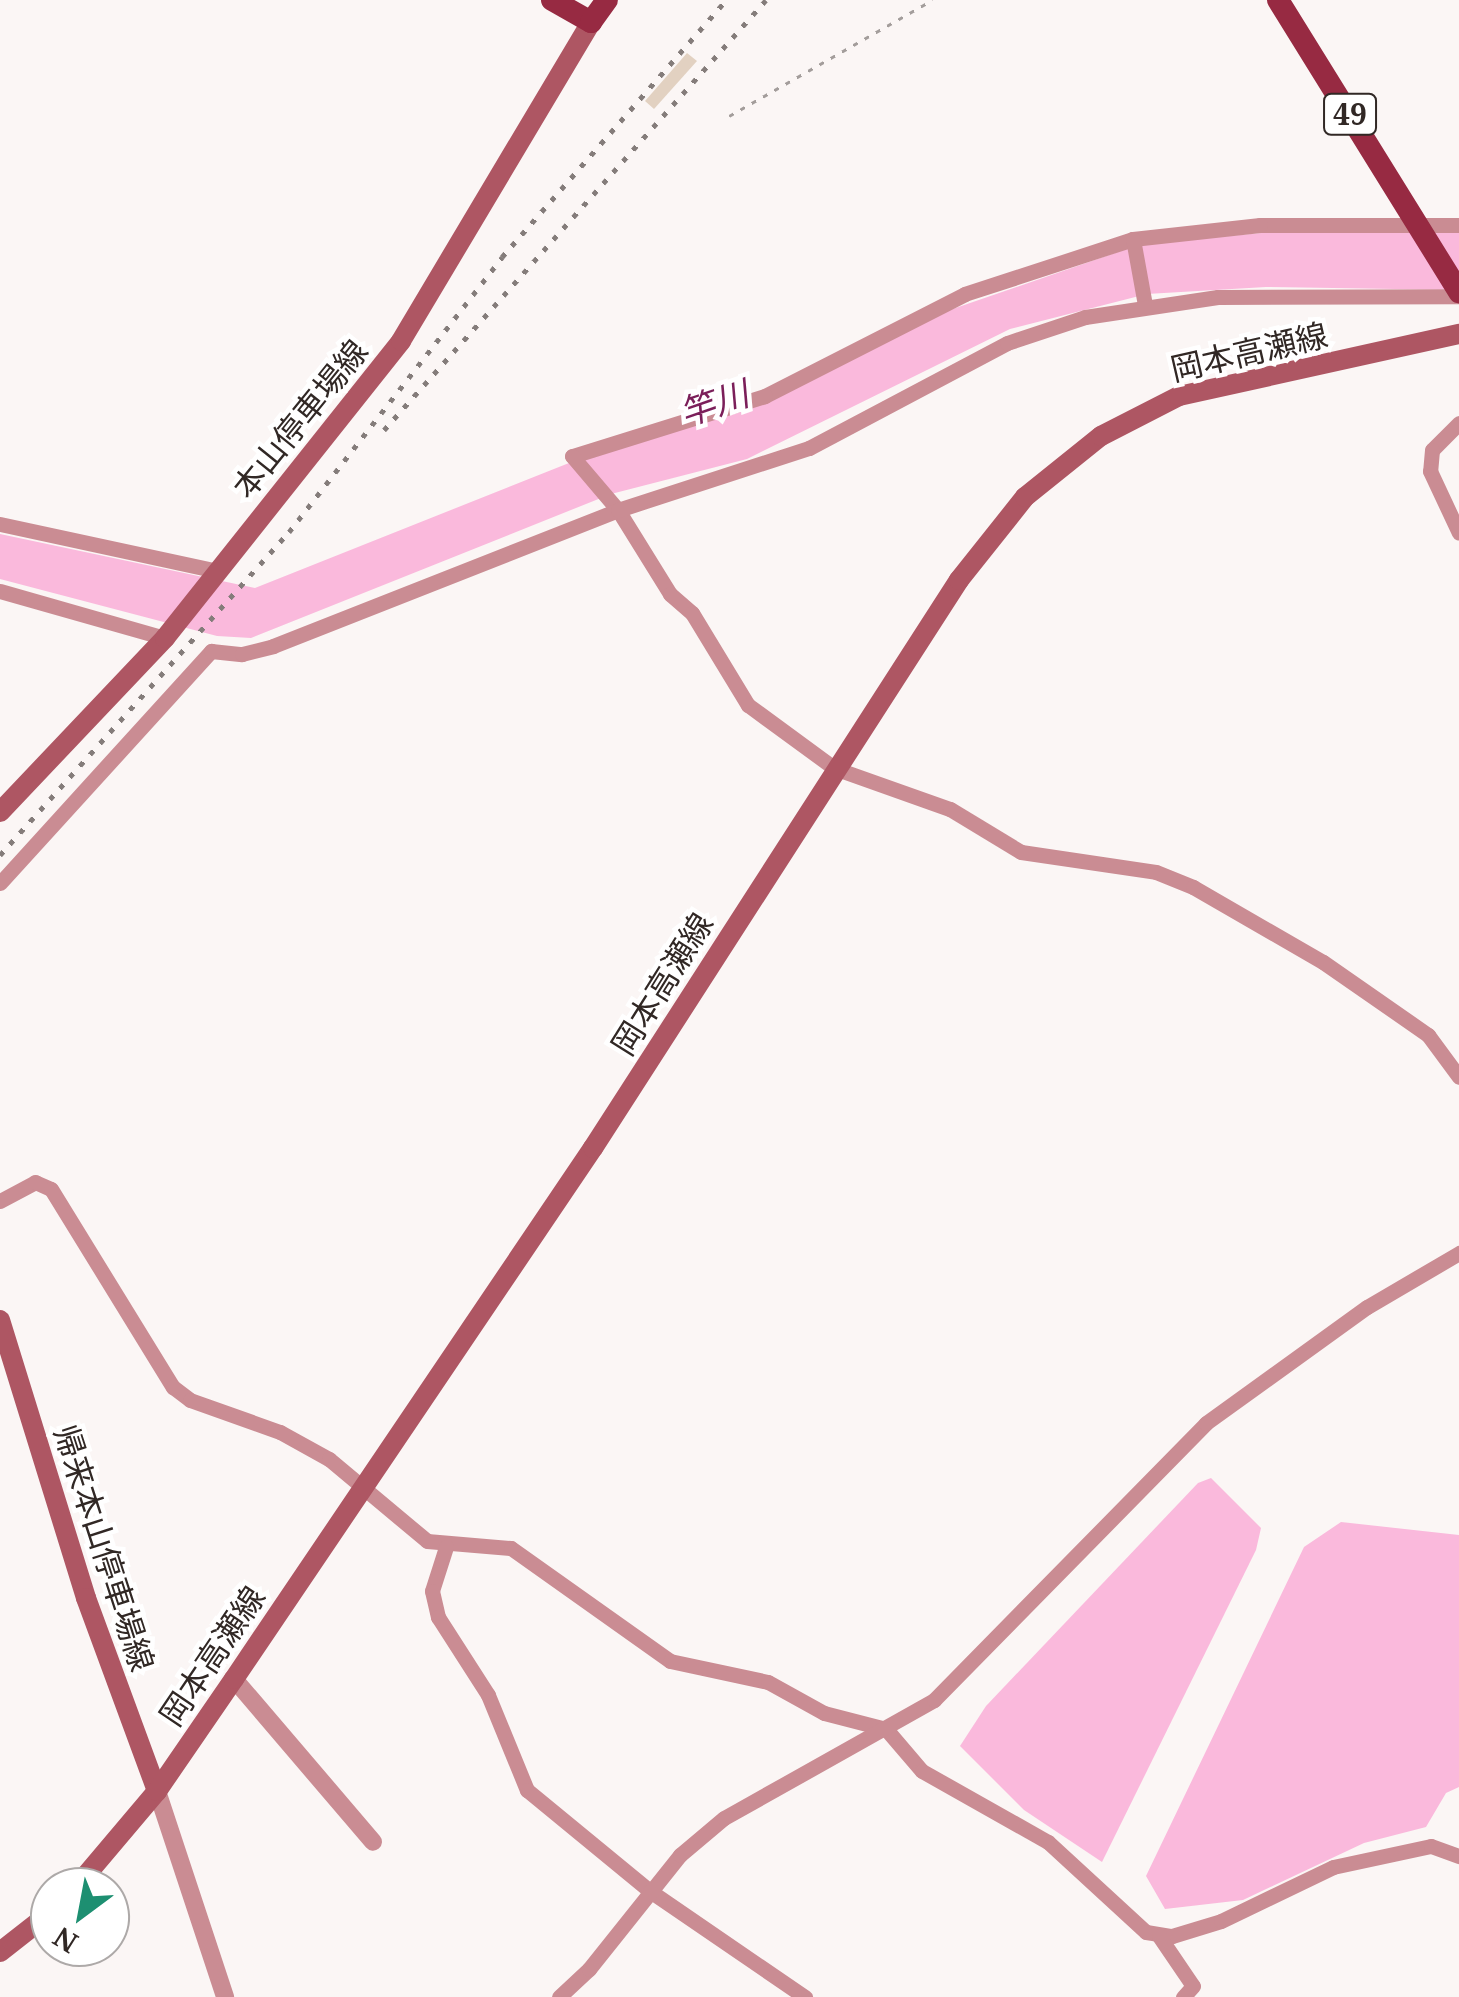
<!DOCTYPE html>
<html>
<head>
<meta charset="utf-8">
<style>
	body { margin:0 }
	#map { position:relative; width:1459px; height:1997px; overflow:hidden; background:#fbf6f5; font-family:"Noto Serif","Noto Sans JP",serif }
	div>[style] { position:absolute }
	.water>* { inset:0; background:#fab9dc }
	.building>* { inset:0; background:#e2d1c1 }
	.path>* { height:2.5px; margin-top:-1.25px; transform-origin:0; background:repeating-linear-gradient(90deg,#a39d9b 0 5px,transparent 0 13px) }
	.minor>* { height:15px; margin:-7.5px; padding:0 7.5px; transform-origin:7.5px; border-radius:7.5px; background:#ca8c93 }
	.tertiary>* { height:18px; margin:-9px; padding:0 9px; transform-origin:9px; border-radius:9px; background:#ca8c93 }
	.secondary>* { height:20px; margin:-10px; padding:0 10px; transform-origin:10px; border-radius:10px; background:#ae5663 }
	.primary>* { height:22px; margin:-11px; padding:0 11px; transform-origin:11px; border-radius:11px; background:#972a42 }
	.rail>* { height:5px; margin-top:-2.5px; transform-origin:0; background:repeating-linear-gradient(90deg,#847c7a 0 5px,transparent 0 15px) }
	span { translate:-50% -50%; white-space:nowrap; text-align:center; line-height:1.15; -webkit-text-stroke:9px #fff; paint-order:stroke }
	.shield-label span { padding:2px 8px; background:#fff; border:2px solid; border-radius:8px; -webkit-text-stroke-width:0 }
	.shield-label { font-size:30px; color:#312825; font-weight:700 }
	.street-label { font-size:32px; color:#312825 }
	.water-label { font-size:35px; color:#7b1f5a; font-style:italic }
	.north { position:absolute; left:30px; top:1867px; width:100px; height:100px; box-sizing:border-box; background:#fff; border:2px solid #ada9a8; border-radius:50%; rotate:212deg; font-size:28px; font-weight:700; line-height:40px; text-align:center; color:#312825 }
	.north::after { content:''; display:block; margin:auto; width:35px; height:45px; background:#1d8f71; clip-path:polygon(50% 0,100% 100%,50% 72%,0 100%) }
</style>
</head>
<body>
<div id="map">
	<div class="water">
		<div style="clip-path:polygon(1294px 230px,1459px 232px,1459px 290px,1266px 287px,1147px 294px,1010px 329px,747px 459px,611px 494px,251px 638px,217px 636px,0 579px,0 534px,255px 588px,569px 463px,771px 401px,941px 313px,1141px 244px)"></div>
		<div style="clip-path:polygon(1211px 1478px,1261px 1528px,1256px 1550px,1102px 1862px,1024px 1810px,960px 1746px,986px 1706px,1198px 1483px)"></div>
		<div style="clip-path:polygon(1341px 1522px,1459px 1535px,1459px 1787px,1446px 1793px,1426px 1827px,1364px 1843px,1243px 1900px,1165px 1909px,1146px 1876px,1304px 1547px)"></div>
	</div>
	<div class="building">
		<div style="clip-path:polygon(687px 53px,697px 61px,654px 109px,645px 101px)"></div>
	</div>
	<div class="path">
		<div style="left:729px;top:116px;width:234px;rotate:-29.7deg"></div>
	</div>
	<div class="minor">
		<div style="left:1459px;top:225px;width:199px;rotate:180deg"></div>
		<div style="left:1260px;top:225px;width:128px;rotate:173.7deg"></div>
		<div style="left:1133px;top:239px;width:177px;rotate:161.9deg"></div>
		<div style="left:965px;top:294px;width:225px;rotate:153deg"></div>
		<div style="left:765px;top:396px;width:202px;rotate:162.7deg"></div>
		<div style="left:572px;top:456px;width:71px;rotate:49.6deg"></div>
		<div style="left:618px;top:510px;width:99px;rotate:58.2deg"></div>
		<div style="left:670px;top:594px;width:29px;rotate:41deg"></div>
		<div style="left:692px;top:613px;width:108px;rotate:58.7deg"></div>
		<div style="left:748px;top:705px;width:107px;rotate:36.2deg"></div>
		<div style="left:834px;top:768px;width:123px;rotate:19.5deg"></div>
		<div style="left:950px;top:809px;width:83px;rotate:31.2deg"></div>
		<div style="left:1021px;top:852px;width:136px;rotate:8.4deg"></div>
		<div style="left:1156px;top:872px;width:40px;rotate:22deg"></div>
		<div style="left:1193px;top:887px;width:150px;rotate:30deg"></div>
		<div style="left:1323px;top:962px;width:128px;rotate:34.8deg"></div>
		<div style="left:1428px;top:1035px;width:52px;rotate:53.6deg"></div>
		<div style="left:1133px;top:239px;width:67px;rotate:79.7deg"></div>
		<div style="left:1459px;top:423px;width:38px;rotate:135deg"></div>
		<div style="left:1432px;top:450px;width:21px;rotate:95deg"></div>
		<div style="left:1430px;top:471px;width:68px;rotate:64.9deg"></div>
		<div style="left:0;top:524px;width:222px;rotate:12.2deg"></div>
		<div style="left:0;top:591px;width:172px;rotate:15.9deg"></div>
		<div style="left:0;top:883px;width:314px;rotate:-47.7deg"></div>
		<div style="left:211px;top:651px;width:31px;rotate:6deg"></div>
		<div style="left:242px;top:654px;width:32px;rotate:-14deg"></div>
		<div style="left:273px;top:646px;width:371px;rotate:-21.5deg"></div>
		<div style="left:618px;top:510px;width:201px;rotate:-18deg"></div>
		<div style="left:809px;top:448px;width:224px;rotate:-27.9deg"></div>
		<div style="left:1007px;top:343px;width:82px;rotate:-18.4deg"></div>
		<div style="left:1085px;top:317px;width:134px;rotate:-8.6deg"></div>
		<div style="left:1218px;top:297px;width:241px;rotate:-0.2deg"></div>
		<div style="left:0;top:1201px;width:40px;rotate:-28deg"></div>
		<div style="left:35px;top:1182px;width:17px;rotate:24deg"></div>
		<div style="left:51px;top:1189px;width:233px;rotate:58.4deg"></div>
		<div style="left:173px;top:1387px;width:21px;rotate:37deg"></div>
		<div style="left:190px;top:1400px;width:96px;rotate:19.6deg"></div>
		<div style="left:280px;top:1432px;width:56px;rotate:28.9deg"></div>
		<div style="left:329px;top:1459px;width:128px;rotate:39.9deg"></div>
		<div style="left:427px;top:1541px;width:84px;rotate:4.8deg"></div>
		<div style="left:511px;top:1548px;width:195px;rotate:35.4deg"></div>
		<div style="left:670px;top:1661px;width:100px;rotate:12.1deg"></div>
		<div style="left:768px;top:1682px;width:64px;rotate:29deg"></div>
		<div style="left:824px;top:1713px;width:64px;rotate:14.5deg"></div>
		<div style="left:886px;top:1729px;width:55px;rotate:49.4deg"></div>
		<div style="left:922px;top:1771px;width:145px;rotate:29.4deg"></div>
		<div style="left:1048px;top:1842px;width:133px;rotate:42.6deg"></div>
		<div style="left:1146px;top:1932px;width:26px;rotate:9deg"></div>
		<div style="left:1172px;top:1936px;width:51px;rotate:-17deg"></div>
		<div style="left:1221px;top:1921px;width:124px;rotate:-25.7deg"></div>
		<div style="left:1333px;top:1867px;width:100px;rotate:-12.1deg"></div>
		<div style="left:1431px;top:1846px;width:30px;rotate:20deg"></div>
		<div style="left:446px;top:1547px;width:46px;rotate:107.7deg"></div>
		<div style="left:432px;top:1591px;width:27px;rotate:77deg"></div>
		<div style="left:438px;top:1617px;width:93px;rotate:57.3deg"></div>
		<div style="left:488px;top:1695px;width:103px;rotate:67.7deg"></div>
		<div style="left:527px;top:1790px;width:159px;rotate:39.4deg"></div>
		<div style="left:650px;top:1891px;width:188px;rotate:34.4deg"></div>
		<div style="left:1159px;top:1936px;width:60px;rotate:55.8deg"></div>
		<div style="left:1193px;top:1986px;width:15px;rotate:132deg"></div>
		<div style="left:559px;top:1997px;width:41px;rotate:-43deg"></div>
		<div style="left:589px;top:1969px;width:146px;rotate:-51.4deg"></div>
		<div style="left:680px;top:1855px;width:57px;rotate:-40.1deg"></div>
		<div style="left:724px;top:1818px;width:241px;rotate:-29.3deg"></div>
		<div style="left:934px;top:1700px;width:388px;rotate:-45.5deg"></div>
		<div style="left:1206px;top:1423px;width:198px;rotate:-35.8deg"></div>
		<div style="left:1367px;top:1307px;width:107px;rotate:-30.4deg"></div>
	</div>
	<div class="tertiary">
		<div style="left:234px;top:1679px;width:214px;rotate:49.5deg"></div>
		<div style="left:157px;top:1791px;width:217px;rotate:71.7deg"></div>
	</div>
	<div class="secondary">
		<div style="left:0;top:812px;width:240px;rotate:-46.5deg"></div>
		<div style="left:165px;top:638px;width:379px;rotate:-51.5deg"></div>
		<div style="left:401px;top:341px;width:371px;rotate:-59.2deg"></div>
		<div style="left:0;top:1320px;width:291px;rotate:72.8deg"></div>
		<div style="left:86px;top:1598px;width:206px;rotate:69.8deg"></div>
		<div style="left:76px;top:1887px;width:126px;rotate:-49.8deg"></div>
		<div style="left:157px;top:1791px;width:136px;rotate:-55.5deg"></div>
		<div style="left:234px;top:1679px;width:641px;rotate:-55.94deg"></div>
		<div style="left:593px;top:1148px;width:676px;rotate:-57.2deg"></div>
		<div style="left:959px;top:580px;width:106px;rotate:-51.5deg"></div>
		<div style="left:1025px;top:497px;width:97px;rotate:-38.8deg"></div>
		<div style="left:1101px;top:436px;width:88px;rotate:-27.1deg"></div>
		<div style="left:1179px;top:396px;width:287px;rotate:-12.5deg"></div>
		<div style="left:0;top:1952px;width:63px;rotate:-38deg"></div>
	</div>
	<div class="primary">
		<div style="left:552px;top:0;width:45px;rotate:29.4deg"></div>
		<div style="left:591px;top:22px;width:27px;rotate:-54deg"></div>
		<div style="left:1278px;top:0;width:344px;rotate:58.2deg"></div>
	</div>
	<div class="rail">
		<div style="left:384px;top:430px;width:575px;rotate:-48.38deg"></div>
		<div style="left:0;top:855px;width:433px;rotate:-48.2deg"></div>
		<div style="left:289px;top:532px;width:348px;rotate:-52.2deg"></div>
		<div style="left:502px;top:257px;width:341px;rotate:-48.9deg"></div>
	</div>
	<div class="shield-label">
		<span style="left:1350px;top:114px">49</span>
	</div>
	<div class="street-label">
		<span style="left:1249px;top:352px;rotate:-13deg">岡本高瀬線</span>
		<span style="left:300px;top:419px;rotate:-51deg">本山停車場線</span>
		<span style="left:662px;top:984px;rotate:-58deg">岡本高瀬線</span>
		<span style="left:104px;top:1548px;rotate:72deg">帰来本山停車場線</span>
		<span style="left:212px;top:1656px;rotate:-56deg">岡本高瀬線</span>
	</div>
	<div class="water-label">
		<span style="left:714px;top:403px;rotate:-19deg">竿川</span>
	</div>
	<div class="north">N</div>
</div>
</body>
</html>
